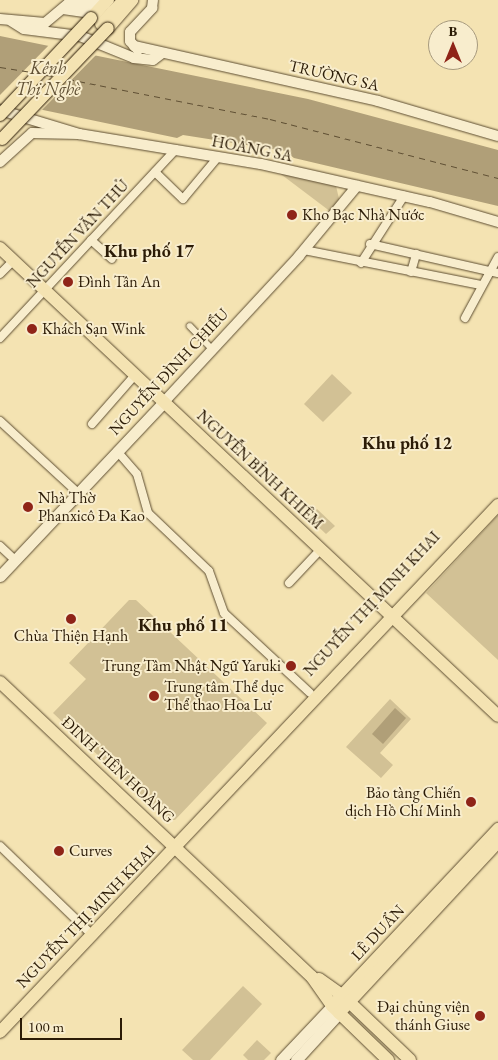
<!DOCTYPE html>
<html>
<head>
<meta charset="utf-8">
<style>
	body { margin:0 }
	#map { position:relative; width:498px; height:1060px; overflow:hidden; background:#f4e3b2; font-family:"EB Garamond",serif }
	div>[style] { position:absolute }
	.green>* { inset:0; background:#d2c195 }
	.water>* { inset:0; background:#b09f78 }
	.pier>* { inset:0; background:#f4e3b2 }
	.ferry>* { height:1px; margin-top:-0.5px; transform-origin:0; background:repeating-linear-gradient(90deg,#605034 0 6px,transparent 0 11px) }
	.roads { filter:drop-shadow(0 0 1px #5d4d31) drop-shadow(0 0 1px #5d4d31) }
	.pedestrian>* { height:5.5px; margin:-2.75px; padding:0 2.75px; transform-origin:2.75px; border-radius:2.75px; background:#f8edcd }
	.minor>* { height:8px; margin:-4px; padding:0 4px; transform-origin:4px; border-radius:4px; background:#f8edcd }
	.tertiary>* { height:10px; margin:-5px; padding:0 5px; transform-origin:5px; border-radius:5px; background:#f8edcd }
	.secondary>* { height:11px; margin:-5.5px; padding:0 5.5px; transform-origin:5.5px; border-radius:5.5px; background:#f8edcd }
	.primary>* { height:12px; margin:-6px; padding:0 6px; transform-origin:6px; border-radius:6px; background:#f4e3b2 }
	.trunk>* { height:12px; margin:-6px; padding:0 6px; transform-origin:6px; border-radius:6px; background:#f4e3b2 }
	.bridges { filter:drop-shadow(0 0 1px #2b1b06) drop-shadow(0 0 1px #2b1b06) }
	.primary-bridge>* { height:12px; margin:-6px; padding:0 6px; transform-origin:6px; border-radius:6px; background:#f4e3b2 }
	.dots>* { width:14px; height:14px; translate:-50% -50%; box-sizing:border-box; border:2px solid #f8edcd; border-radius:50% }
	span { translate:-50% -50%; white-space:nowrap; text-align:center; line-height:1.15; -webkit-text-stroke:4px #f8edcd; paint-order:stroke }
	.street-label { font-size:16px; color:#2b1b06 }
	.poi-label { font-size:16px; color:#2b1b06 }
	.left { translate:0 -50%; text-align:left }
	.right { translate:-100% -50%; text-align:right }
	.water-label { font-size:18px; color:#605034; font-style:italic }
	.neighbourhood-label { font-size:18px; color:#2b1b06; font-weight:700 }
	.north { position:absolute; left:428px; top:20px; width:50px; height:50px; box-sizing:border-box; background:#f8edcd; border:1px solid #a6997d; border-radius:50%; rotate:0deg; font-size:14px; font-weight:700; line-height:20px; text-align:center; color:#2b1b06 }
	.north::after { content:''; display:block; margin:auto; width:18px; height:22px; background:#8f2418; clip-path:polygon(50% 0,100% 100%,50% 72%,0 100%) }
	.scale { position:absolute; left:20px; top:1018px; width:102px; height:22px; box-sizing:border-box; border:2px solid #2b1b06; border-top:0; padding-left:6px; font-size:15px; line-height:18px; white-space:nowrap; color:#2b1b06; -webkit-text-stroke:4px #f8edcd; paint-order:stroke }
</style>
</head>
<body>
<div id="map">
	<div class="green">
		<div style="clip-path:polygon(278px 172px,336px 186px,340px 203px,331px 212px)"></div>
		<div style="clip-path:polygon(332px 374px,352px 393px,323px 422px,304px 404px)"></div>
		<div style="clip-path:polygon(317px 509px,335px 526px,326px 534px,309px 518px)"></div>
		<div style="clip-path:polygon(498px 515px,498px 660px,426px 593px)"></div>
		<div style="clip-path:polygon(129px 600px,136px 600px,267px 723px,175px 820px,167px 820px,53px 713px,86px 679px,69px 663px)"></div>
		<div style="clip-path:polygon(390px 699px,411px 719px,380px 753px,393px 765px,381px 778px,346px 747px)"></div>
		<div style="clip-path:polygon(243px 986px,262px 1004px,210px 1060px,193px 1060px,182px 1050px)"></div>
		<div style="clip-path:polygon(257px 1040px,271px 1053px,264px 1060px,248px 1060px,243px 1055px)"></div>
	</div>
	<div class="water">
		<div style="clip-path:polygon(0 36px,308px 99px,498px 150px,498px 206px,294px 158px,285px 151px,183px 135px,177px 138px,0 101px)"></div>
		<div style="clip-path:polygon(395px 708px,406px 718px,383px 744px,372px 734px)"></div>
	</div>
	<div class="pier">
		<div style="clip-path:polygon(51px 43px,97px 54px,38px 114px,0 104px,0 95px)"></div>
	</div>
	<div class="ferry">
		<div style="left:0;top:67px;width:32px;rotate:9deg"></div>
		<div style="left:46px;top:75px;width:8px;rotate:7deg"></div>
		<div style="left:68px;top:79px;width:206px;rotate:11.2deg"></div>
		<div style="left:270px;top:119px;width:236px;rotate:14.5deg"></div>
	</div>
	<div class="roads">
		<div class="pedestrian">
			<div style="left:190px;top:326px;width:33px;rotate:46deg"></div>
		</div>
		<div class="minor">
			<div style="left:155px;top:172px;width:39px;rotate:44deg"></div>
			<div style="left:183px;top:199px;width:55px;rotate:-50.2deg"></div>
			<div style="left:91px;top:240px;width:28px;rotate:42deg"></div>
			<div style="left:370px;top:244px;width:131px;rotate:12.8deg"></div>
			<div style="left:304px;top:250px;width:179px;rotate:11.2deg"></div>
			<div style="left:361px;top:263px;width:80px;rotate:-57.3deg"></div>
			<div style="left:411px;top:272px;width:19px;rotate:-74deg"></div>
			<div style="left:0;top:274px;width:18px;rotate:-45deg"></div>
			<div style="left:465px;top:318px;width:69px;rotate:-61.6deg"></div>
			<div style="left:0;top:338px;width:258px;rotate:-47deg"></div>
			<div style="left:0;top:421px;width:106px;rotate:42.7deg"></div>
			<div style="left:92px;top:424px;width:65px;rotate:-48.7deg"></div>
			<div style="left:117px;top:451px;width:30px;rotate:49deg"></div>
			<div style="left:137px;top:474px;width:41px;rotate:74.2deg"></div>
			<div style="left:148px;top:513px;width:84px;rotate:43.6deg"></div>
			<div style="left:209px;top:571px;width:45px;rotate:70.3deg"></div>
			<div style="left:224px;top:613px;width:117px;rotate:42.9deg"></div>
			<div style="left:0;top:546px;width:21px;rotate:43deg"></div>
			<div style="left:289px;top:583px;width:47px;rotate:-46.7deg"></div>
			<div style="left:0;top:846px;width:127px;rotate:44deg"></div>
		</div>
		<div class="tertiary">
			<div style="left:63px;top:9px;width:30px;rotate:8deg"></div>
			<div style="left:0;top:19px;width:45px;rotate:5.1deg"></div>
			<div style="left:45px;top:23px;width:31px;rotate:-40deg"></div>
			<div style="left:69px;top:3px;width:36px;rotate:2deg"></div>
			<div style="left:11px;top:21px;width:15px;rotate:32deg"></div>
			<div style="left:24px;top:29px;width:56px;rotate:7.1deg"></div>
			<div style="left:80px;top:36px;width:58px;rotate:22.2deg"></div>
			<div style="left:134px;top:58px;width:19px;rotate:6deg"></div>
			<div style="left:153px;top:60px;width:10px;rotate:-37deg"></div>
			<div style="left:134px;top:46px;width:250px;rotate:12.7deg"></div>
			<div style="left:378px;top:101px;width:125px;rotate:16.3deg"></div>
			<div style="left:138px;top:50px;width:12px;rotate:-132deg"></div>
			<div style="left:130px;top:41px;width:9px;rotate:-90deg"></div>
			<div style="left:130px;top:32px;width:33px;rotate:-47deg"></div>
			<div style="left:152px;top:8px;width:8px;rotate:-83deg"></div>
			<div style="left:0;top:110px;width:83px;rotate:16.9deg"></div>
			<div style="left:79px;top:134px;width:184px;rotate:9.4deg"></div>
			<div style="left:261px;top:164px;width:173px;rotate:12.7deg"></div>
			<div style="left:430px;top:202px;width:71px;rotate:16.4deg"></div>
			<div style="left:0;top:162px;width:43px;rotate:-42.2deg"></div>
			<div style="left:32px;top:133px;width:47px;rotate:1.2deg"></div>
			<div style="left:164px;top:402px;width:199px;rotate:-47.2deg"></div>
			<div style="left:299px;top:256px;width:91px;rotate:-50.4deg"></div>
		</div>
		<div class="secondary">
			<div style="left:0;top:576px;width:239px;rotate:-46.7deg"></div>
			<div style="left:281px;top:1060px;width:74px;rotate:-46.6deg"></div>
			<div style="left:296px;top:1060px;width:64px;rotate:-47.5deg"></div>
		</div>
		<div class="primary">
			<div style="left:101px;top:24px;width:33px;rotate:-46deg"></div>
			<div style="left:0;top:248px;width:683px;rotate:43.22deg"></div>
			<div style="left:0;top:682px;width:429px;rotate:43.4deg"></div>
			<div style="left:312px;top:977px;width:35px;rotate:55deg"></div>
			<div style="left:332px;top:1006px;width:78px;rotate:44deg"></div>
			<div style="left:319px;top:979px;width:28px;rotate:35deg"></div>
			<div style="left:342px;top:995px;width:94px;rotate:43.7deg"></div>
			<div style="left:332px;top:1006px;width:243px;rotate:-46.8deg"></div>
			<div style="left:339px;top:1013px;width:233px;rotate:-47.1deg"></div>
			<div style="left:0;top:1032px;width:725px;rotate:-46.62deg"></div>
		</div>
		<div class="trunk">
			<div style="left:91px;top:18px;width:25px;rotate:-47deg"></div>
			<div style="left:108px;top:28px;width:37px;rotate:-49deg"></div>
		</div>
	</div>
	<div class="bridges">
		<div class="primary-bridge">
			<div style="left:0;top:115px;width:133px;rotate:-46.8deg"></div>
			<div style="left:2px;top:139px;width:153px;rotate:-46.3deg"></div>
		</div>
	</div>
	<div class="dots">
		<div style="left:292px;top:215px;background:#8f2418"></div>
		<div style="left:68px;top:282px;background:#8f2418"></div>
		<div style="left:32px;top:329px;background:#8f2418"></div>
		<div style="left:28px;top:507px;background:#8f2418"></div>
		<div style="left:71px;top:619px;background:#8f2418"></div>
		<div style="left:291px;top:666px;background:#8f2418"></div>
		<div style="left:154px;top:696px;background:#8f2418"></div>
		<div style="left:471px;top:802px;background:#8f2418"></div>
		<div style="left:59px;top:851px;background:#8f2418"></div>
		<div style="left:480px;top:1016px;background:#8f2418"></div>
	</div>
	<div class="street-label">
		<span style="left:334px;top:76px;rotate:13deg">TRƯỜNG SA</span>
		<span style="left:252px;top:149px;rotate:11deg">HOÀNG SA</span>
		<span style="left:78px;top:234px;rotate:-47deg">NGUYỄN VĂN THỦ</span>
		<span style="left:169px;top:372px;rotate:-47deg">NGUYỄN ĐÌNH CHIỂU</span>
		<span style="left:260px;top:470px;rotate:43deg">NGUYỄN BỈNH KHIÊM</span>
		<span style="left:372px;top:604px;rotate:-47deg">NGUYỄN THỊ MINH KHAI</span>
		<span style="left:118px;top:770px;rotate:43deg">ĐINH TIÊN HOÀNG</span>
		<span style="left:86px;top:917px;rotate:-46deg">NGUYỄN THỊ MINH KHAI</span>
		<span style="left:378px;top:933px;rotate:-47deg">LÊ DUẨN</span>
	</div>
	<div class="poi-label">
		<span class="left" style="left:302px;top:215px">Kho Bạc Nhà Nước</span>
		<span class="left" style="left:78px;top:282px">Đình Tân An</span>
		<span class="left" style="left:42px;top:329px">Khách Sạn Wink</span>
		<span class="left" style="left:38px;top:507px">Nhà Thờ<br>Phanxicô Đa Kao</span>
		<span style="left:71px;top:636px">Chùa Thiện Hạnh</span>
		<span class="right" style="left:281px;top:666px">Trung Tâm Nhật Ngữ Yaruki</span>
		<span class="left" style="left:164px;top:696px">Trung tâm Thể dục<br>Thể thao Hoa Lư</span>
		<span class="right" style="left:461px;top:802px">Bảo tàng Chiến<br>dịch Hồ Chí Minh</span>
		<span class="left" style="left:69px;top:851px">Curves</span>
		<span class="right" style="left:470px;top:1016px">Đại chủng viện<br>thánh Giuse</span>
	</div>
	<div class="water-label">
		<span style="left:48px;top:79px">Kênh<br>Thị Nghè</span>
	</div>
	<div class="neighbourhood-label">
		<span style="left:149px;top:251px">Khu phố 17</span>
		<span style="left:407px;top:443px">Khu phố 12</span>
		<span style="left:183px;top:625px">Khu phố 11</span>
	</div>
	<div class="north">B</div>
	<div class="scale">100 m</div>
</div>
</body>
</html>
